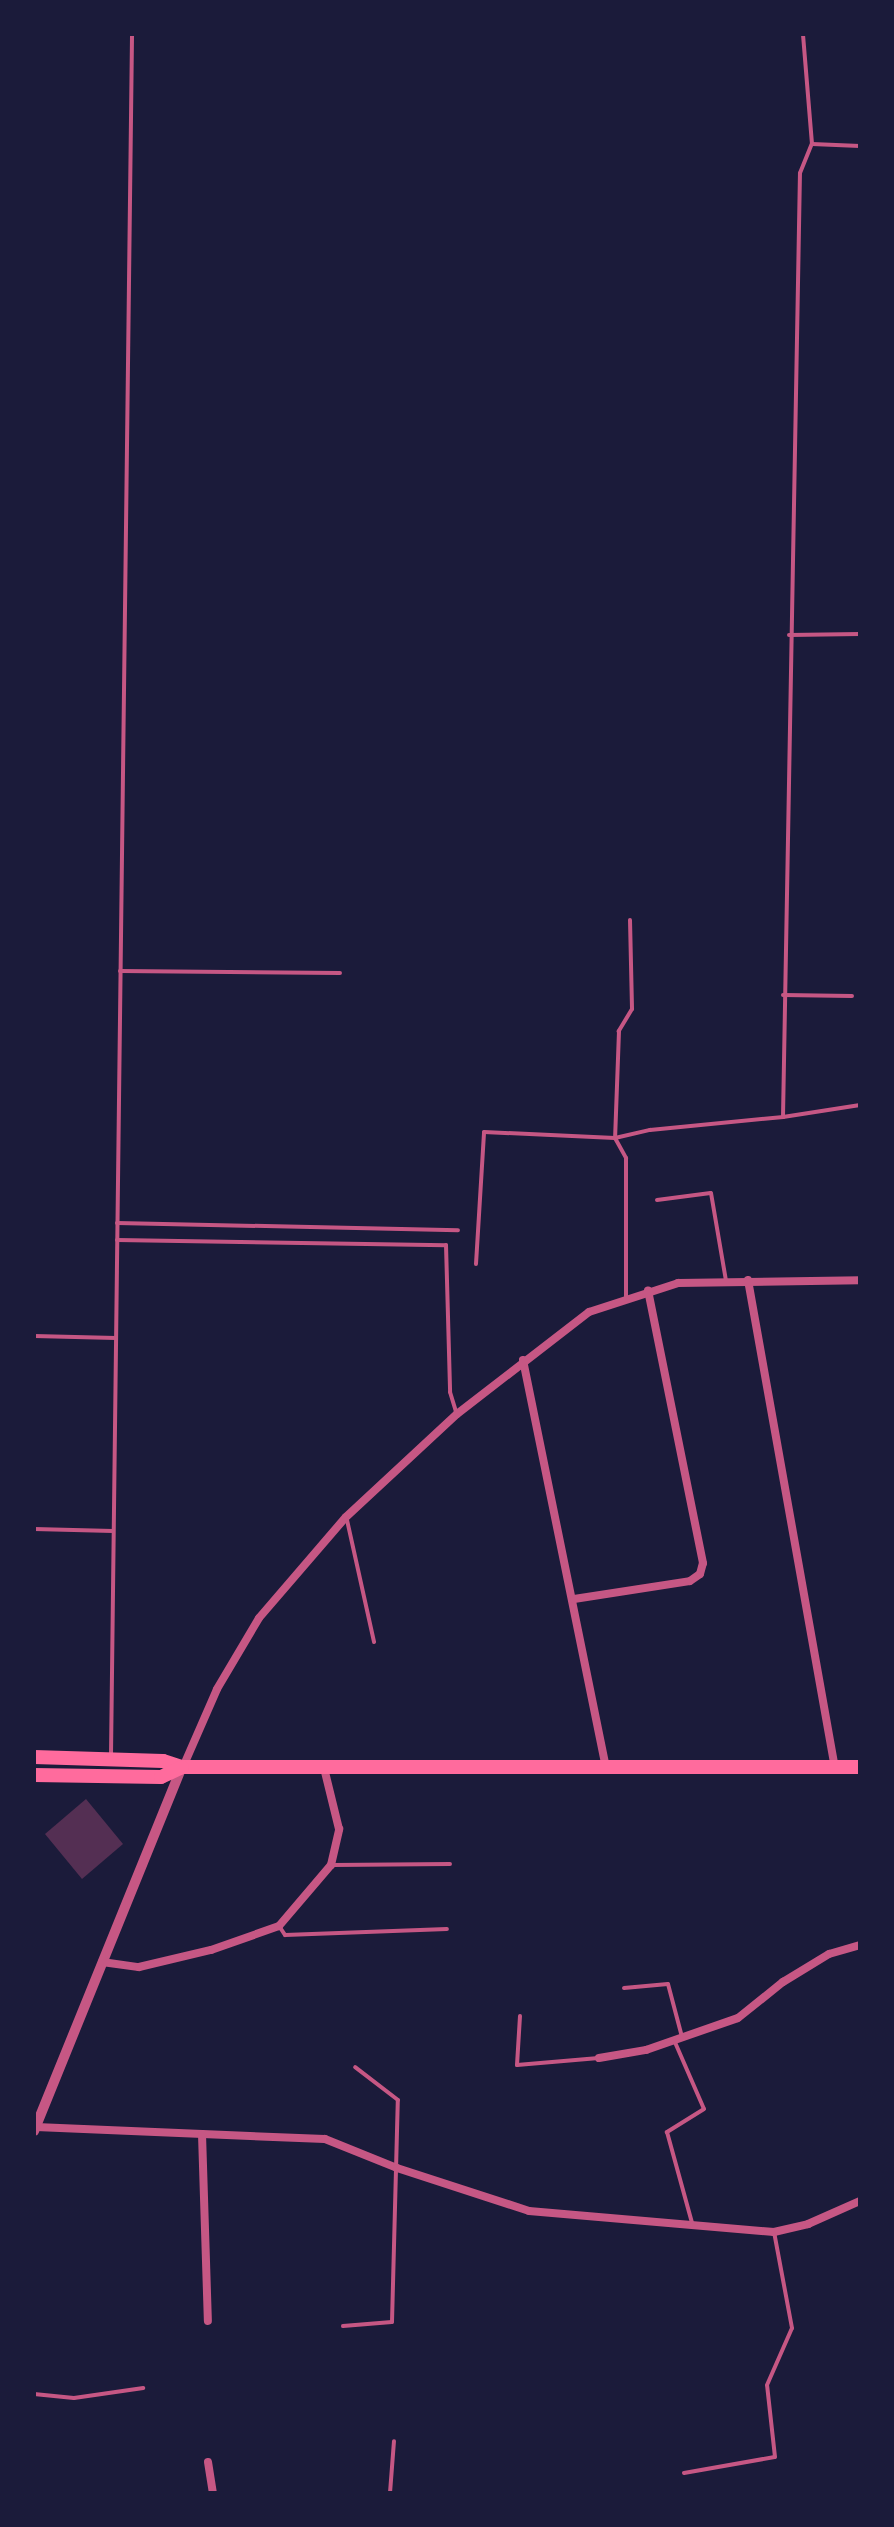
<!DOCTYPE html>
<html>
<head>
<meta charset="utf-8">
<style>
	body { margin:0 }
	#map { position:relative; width:894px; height:2527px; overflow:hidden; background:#1b1b3a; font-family:"Source Sans 3",sans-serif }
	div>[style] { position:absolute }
	.building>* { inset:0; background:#542f53 }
	.service>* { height:4px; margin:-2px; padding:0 2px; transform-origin:2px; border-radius:2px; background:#c65784 }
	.minor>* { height:8px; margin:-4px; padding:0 4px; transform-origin:4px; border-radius:4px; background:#c65784 }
	.tertiary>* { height:10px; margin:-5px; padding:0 5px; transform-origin:5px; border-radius:5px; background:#c65784 }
	.primary>* { height:14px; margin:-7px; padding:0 7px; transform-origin:7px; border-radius:7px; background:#ff6b9d }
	span { translate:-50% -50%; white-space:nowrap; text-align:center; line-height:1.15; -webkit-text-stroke:8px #1b1b3a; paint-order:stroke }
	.frame { position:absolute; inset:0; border:36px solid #1b1b3a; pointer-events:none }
</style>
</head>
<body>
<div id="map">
	<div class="building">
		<div style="clip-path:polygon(86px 1799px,123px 1844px,82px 1879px,45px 1834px)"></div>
	</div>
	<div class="service">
		<div style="left:812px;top:144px;width:48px;rotate:2.4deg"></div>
		<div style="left:789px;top:635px;width:71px;rotate:-0.8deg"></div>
		<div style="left:630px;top:920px;width:89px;rotate:88.7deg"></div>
		<div style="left:632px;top:1009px;width:26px;rotate:121deg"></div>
		<div style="left:619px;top:1031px;width:107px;rotate:92.1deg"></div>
		<div style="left:615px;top:1138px;width:36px;rotate:-13deg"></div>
		<div style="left:650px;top:1130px;width:134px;rotate:-5.6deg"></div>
		<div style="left:783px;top:1117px;width:78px;rotate:-8.9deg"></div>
		<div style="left:120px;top:971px;width:220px;rotate:0.5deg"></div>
		<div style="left:783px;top:995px;width:69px;rotate:0.8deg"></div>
		<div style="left:783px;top:1117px;width:944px;rotate:-88.97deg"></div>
		<div style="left:800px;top:173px;width:31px;rotate:-68deg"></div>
		<div style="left:812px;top:144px;width:110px;rotate:-94.7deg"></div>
		<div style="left:657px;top:1200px;width:54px;rotate:-7.4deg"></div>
		<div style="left:711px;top:1193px;width:89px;rotate:80.3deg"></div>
		<div style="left:117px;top:1223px;width:341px;rotate:1.2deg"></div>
		<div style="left:117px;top:1240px;width:329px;rotate:0.9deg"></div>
		<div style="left:446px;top:1245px;width:147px;rotate:88.4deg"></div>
		<div style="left:450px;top:1392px;width:21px;rotate:73deg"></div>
		<div style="left:476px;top:1264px;width:132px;rotate:-86.5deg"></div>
		<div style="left:484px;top:1132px;width:131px;rotate:2.6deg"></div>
		<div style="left:615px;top:1138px;width:23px;rotate:61deg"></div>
		<div style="left:626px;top:1158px;width:140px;rotate:90deg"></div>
		<div style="left:34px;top:1336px;width:82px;rotate:1.4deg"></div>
		<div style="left:347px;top:1520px;width:125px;rotate:77.5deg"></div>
		<div style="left:34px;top:1529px;width:79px;rotate:1.5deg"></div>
		<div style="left:111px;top:1755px;width:1721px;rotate:-89.3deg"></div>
		<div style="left:333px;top:1865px;width:117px;rotate:-0.5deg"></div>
		<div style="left:279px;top:1926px;width:11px;rotate:56deg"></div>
		<div style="left:285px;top:1935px;width:162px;rotate:-2.1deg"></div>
		<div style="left:624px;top:1988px;width:44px;rotate:-5.2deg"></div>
		<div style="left:668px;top:1984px;width:55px;rotate:75.2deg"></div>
		<div style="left:520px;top:2016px;width:49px;rotate:93.5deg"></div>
		<div style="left:517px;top:2065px;width:82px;rotate:-4.9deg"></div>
		<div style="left:674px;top:2040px;width:75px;rotate:66.5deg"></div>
		<div style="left:704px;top:2109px;width:44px;rotate:148.1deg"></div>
		<div style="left:667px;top:2132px;width:94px;rotate:74.6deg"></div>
		<div style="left:343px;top:2326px;width:49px;rotate:-4.7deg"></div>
		<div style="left:392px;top:2322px;width:222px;rotate:-88.5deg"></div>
		<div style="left:398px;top:2100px;width:54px;rotate:-142.5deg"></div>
		<div style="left:34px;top:2394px;width:40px;rotate:5.7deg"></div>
		<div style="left:74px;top:2398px;width:70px;rotate:-8.2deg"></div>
		<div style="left:684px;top:2473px;width:92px;rotate:-10deg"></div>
		<div style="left:775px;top:2457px;width:72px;rotate:-96.3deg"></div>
		<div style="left:767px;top:2385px;width:62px;rotate:-66.3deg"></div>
		<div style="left:792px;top:2328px;width:98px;rotate:-100.6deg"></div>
		<div style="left:390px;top:2493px;width:52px;rotate:-85.6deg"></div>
	</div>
	<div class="minor">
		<div style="left:748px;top:1280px;width:495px;rotate:79.9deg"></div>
		<div style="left:523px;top:1360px;width:415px;rotate:78.5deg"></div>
		<div style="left:574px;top:1599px;width:117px;rotate:-8.8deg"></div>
		<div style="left:690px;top:1581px;width:12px;rotate:-35deg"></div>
		<div style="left:700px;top:1574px;width:11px;rotate:-75deg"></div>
		<div style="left:703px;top:1563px;width:278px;rotate:-101.4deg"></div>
		<div style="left:183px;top:1767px;width:85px;rotate:-66.4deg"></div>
		<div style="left:217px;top:1689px;width:82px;rotate:-59.4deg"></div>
		<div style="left:259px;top:1618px;width:133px;rotate:-49.3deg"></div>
		<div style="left:346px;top:1517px;width:151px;rotate:-42.9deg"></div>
		<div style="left:457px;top:1414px;width:167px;rotate:-37.7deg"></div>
		<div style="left:589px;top:1312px;width:94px;rotate:-18deg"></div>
		<div style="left:678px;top:1283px;width:182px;rotate:-0.9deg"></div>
		<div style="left:102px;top:1962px;width:37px;rotate:8deg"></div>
		<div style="left:139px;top:1967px;width:74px;rotate:-13.3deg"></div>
		<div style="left:211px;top:1950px;width:72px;rotate:-19.4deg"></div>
		<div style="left:279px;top:1926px;width:80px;rotate:-49.6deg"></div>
		<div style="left:331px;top:1865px;width:37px;rotate:-77deg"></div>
		<div style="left:339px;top:1829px;width:63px;rotate:-103.8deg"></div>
		<div style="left:599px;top:2058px;width:48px;rotate:-9.7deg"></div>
		<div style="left:646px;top:2050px;width:97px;rotate:-19.2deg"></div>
		<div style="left:738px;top:2018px;width:58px;rotate:-38.7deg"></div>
		<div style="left:783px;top:1982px;width:54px;rotate:-31.3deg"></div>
		<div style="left:829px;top:1954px;width:32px;rotate:-16deg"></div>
		<div style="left:36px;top:2127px;width:289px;rotate:2.4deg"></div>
		<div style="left:325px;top:2139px;width:78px;rotate:21.9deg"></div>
		<div style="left:397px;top:2168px;width:139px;rotate:18deg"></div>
		<div style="left:529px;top:2211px;width:246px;rotate:4.9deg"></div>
		<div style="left:774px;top:2232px;width:35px;rotate:-13deg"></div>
		<div style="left:808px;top:2224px;width:57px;rotate:-23.9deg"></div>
		<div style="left:202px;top:2134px;width:187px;rotate:88.2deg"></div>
		<div style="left:208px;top:2462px;width:31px;rotate:81deg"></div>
	</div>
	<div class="tertiary">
		<div style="left:34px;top:2131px;width:393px;rotate:-67.9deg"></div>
	</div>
	<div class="primary">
		<div style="left:34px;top:1757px;width:129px;rotate:1.8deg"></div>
		<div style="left:163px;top:1761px;width:20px;rotate:18deg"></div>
		<div style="left:182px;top:1767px;width:678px"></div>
		<div style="left:34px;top:1775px;width:127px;rotate:0.9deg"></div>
		<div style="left:161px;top:1777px;width:23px;rotate:-25deg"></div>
	</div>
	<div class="frame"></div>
</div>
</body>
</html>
